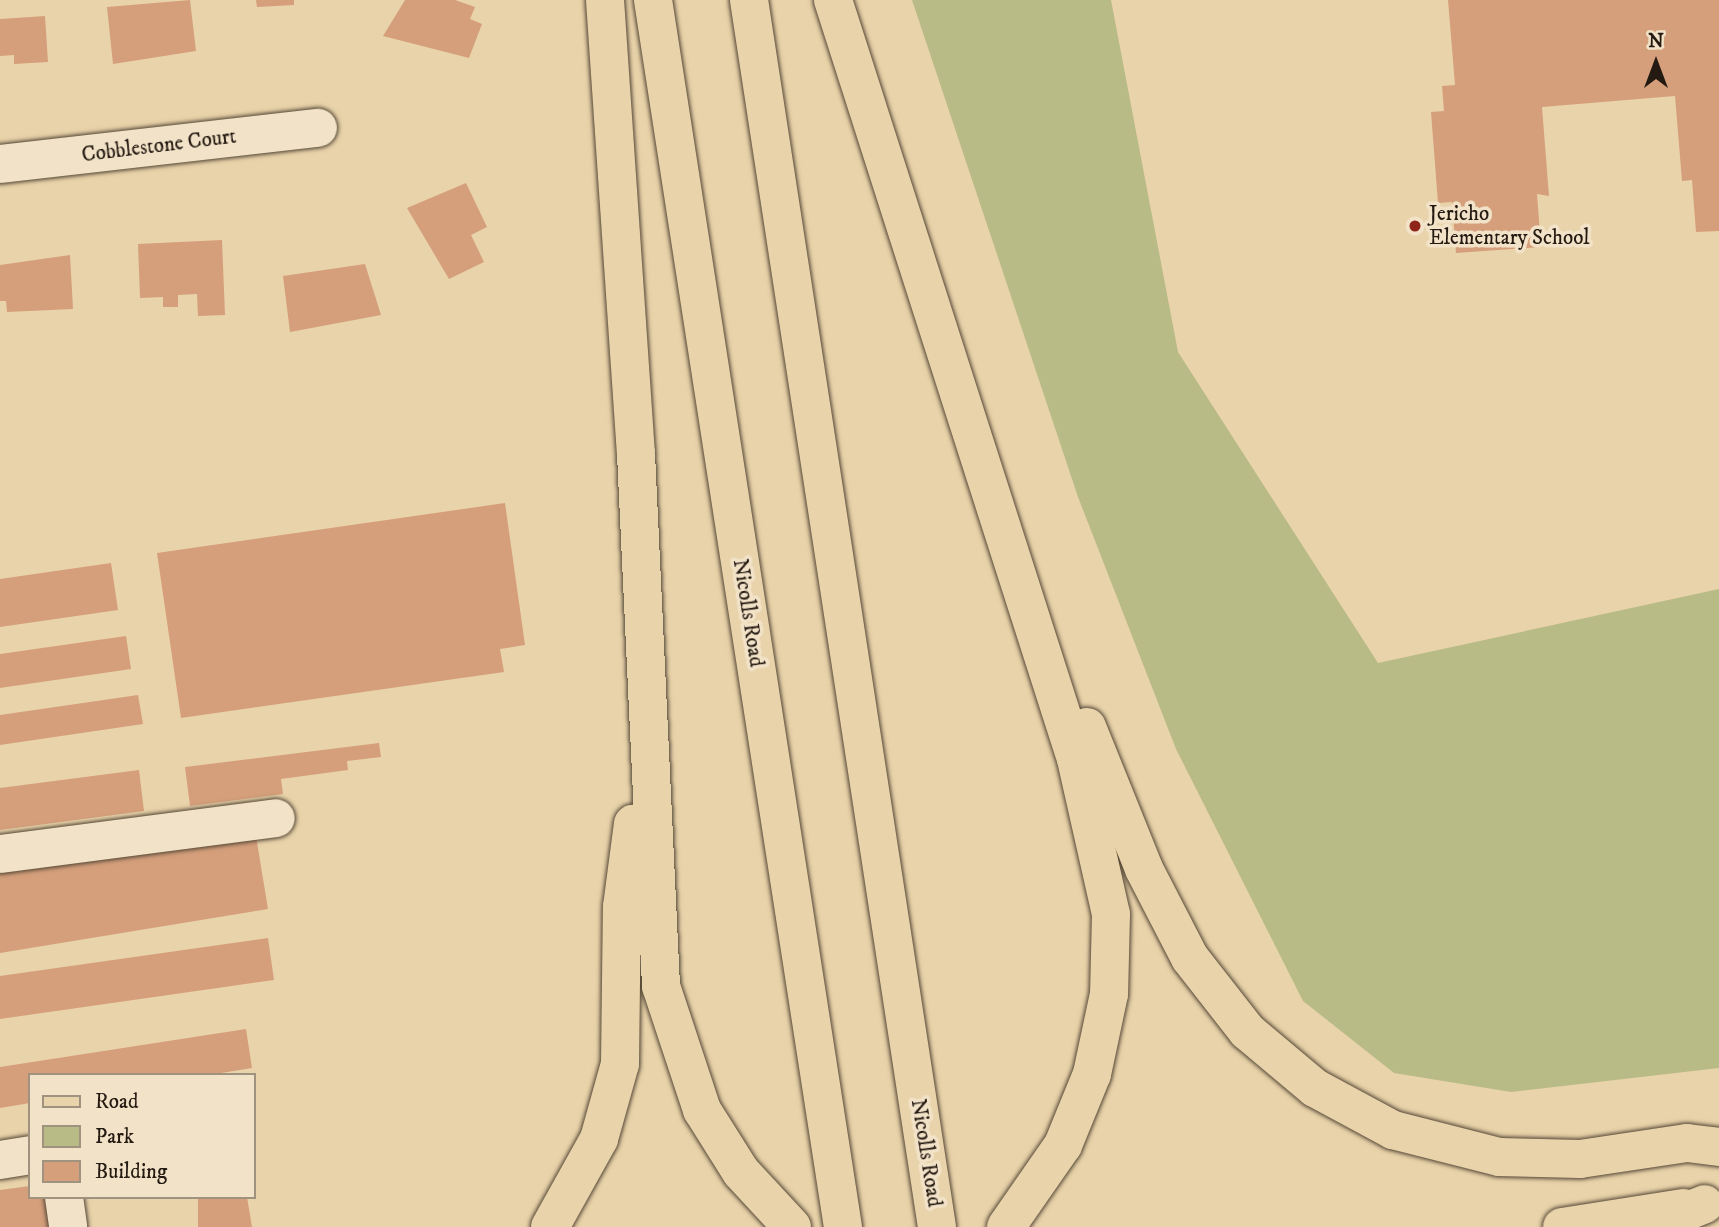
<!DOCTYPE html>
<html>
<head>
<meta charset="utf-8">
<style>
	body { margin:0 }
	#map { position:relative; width:1719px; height:1227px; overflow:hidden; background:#e9d3aa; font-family:"IM FELL DW Pica",serif }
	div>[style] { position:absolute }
	.green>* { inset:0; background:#b9bb86 }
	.building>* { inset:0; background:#d59f7b }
	.roads { filter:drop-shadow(0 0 2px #554837) drop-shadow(0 0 2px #554837) }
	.minor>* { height:38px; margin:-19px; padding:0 19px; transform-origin:19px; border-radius:19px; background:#f1e2c8 }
	.major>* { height:38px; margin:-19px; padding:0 19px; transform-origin:19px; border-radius:19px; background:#e9d3aa }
	.highway>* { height:38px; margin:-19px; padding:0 19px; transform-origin:19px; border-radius:19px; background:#e9d3aa }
	.dots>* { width:19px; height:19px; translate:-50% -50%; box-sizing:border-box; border:4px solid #f1e2c8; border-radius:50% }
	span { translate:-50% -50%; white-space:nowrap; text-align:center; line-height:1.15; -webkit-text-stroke:7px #f1e2c8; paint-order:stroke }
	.street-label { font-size:21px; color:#241a11 }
	.poi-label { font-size:21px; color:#241a11 }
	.left { translate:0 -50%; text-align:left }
	.legend { position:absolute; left:28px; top:1073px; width:228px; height:126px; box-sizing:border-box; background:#f1e2c8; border:2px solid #9f927f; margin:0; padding:9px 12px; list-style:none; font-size:21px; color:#241a11 }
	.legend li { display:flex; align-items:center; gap:14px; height:35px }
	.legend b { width:35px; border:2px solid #9f927f }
	.north { position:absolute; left:1621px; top:28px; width:70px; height:70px; -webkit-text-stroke:5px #f1e2c8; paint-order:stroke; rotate:0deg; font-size:19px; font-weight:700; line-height:28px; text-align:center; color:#241a11 }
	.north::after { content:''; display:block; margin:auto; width:24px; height:32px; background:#241a11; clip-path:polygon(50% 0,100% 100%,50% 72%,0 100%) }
</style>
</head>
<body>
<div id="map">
	<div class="green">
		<div style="clip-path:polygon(912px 0,1111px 0,1178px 352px,1378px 663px,1719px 589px,1719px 1068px,1511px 1092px,1394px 1073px,1303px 1001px,1176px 749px,1078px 497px)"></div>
	</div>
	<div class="building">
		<div style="clip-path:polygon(190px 0,196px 51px,113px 64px,107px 7px)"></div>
		<div style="clip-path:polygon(256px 0,294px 0,294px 5px,257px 7px)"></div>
		<div style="clip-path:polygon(405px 0,455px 0,475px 7px,470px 19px,482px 24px,469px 58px,383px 36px)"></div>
		<div style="clip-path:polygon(1448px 0,1719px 0,1719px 231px,1696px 232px,1692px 180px,1682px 181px,1675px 96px,1542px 107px,1549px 196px,1537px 194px,1541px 247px,1456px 253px,1452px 202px,1438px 203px,1431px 112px,1444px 111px,1442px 86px,1455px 85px)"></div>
		<div style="clip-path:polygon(45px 16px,48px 62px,14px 64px,14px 55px,0 56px,0 19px)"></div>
		<div style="clip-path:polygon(466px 183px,487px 227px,471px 235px,484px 262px,449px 279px,407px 208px)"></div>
		<div style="clip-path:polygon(222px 240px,225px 315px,198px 316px,197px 294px,178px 295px,178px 307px,163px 307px,163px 297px,140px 298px,138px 244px)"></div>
		<div style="clip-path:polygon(70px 255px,73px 309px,7px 312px,6px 301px,0 301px,0 265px)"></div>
		<div style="clip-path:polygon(365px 264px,381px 315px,290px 332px,283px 276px)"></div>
		<div style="clip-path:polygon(505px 503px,525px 645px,500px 649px,504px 672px,181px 718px,157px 553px)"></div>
		<div style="clip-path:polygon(111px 563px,118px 610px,0 627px,0 579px)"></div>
		<div style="clip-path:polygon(126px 636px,131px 669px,0 688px,0 654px)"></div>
		<div style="clip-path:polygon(138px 695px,143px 724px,0 745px,0 715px)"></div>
		<div style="clip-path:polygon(379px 743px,381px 757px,347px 761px,348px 770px,281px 779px,283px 794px,190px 806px,185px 767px)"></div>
		<div style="clip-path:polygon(139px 770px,144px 811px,0 830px,0 788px)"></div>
		<div style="clip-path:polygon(255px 830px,268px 909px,0 953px,0 872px)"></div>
		<div style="clip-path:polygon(268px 938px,274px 980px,0 1019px,0 976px)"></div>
		<div style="clip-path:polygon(246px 1029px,252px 1068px,209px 1075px,30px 1075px,30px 1103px,0 1108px,0 1067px)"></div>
		<div style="clip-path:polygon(30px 1186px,30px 1197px,52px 1197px,55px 1227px,0 1227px,0 1190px)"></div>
		<div style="clip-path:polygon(198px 1197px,247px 1197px,252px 1227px,198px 1227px)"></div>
	</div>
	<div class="roads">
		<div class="minor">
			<div style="left:0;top:164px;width:320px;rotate:-6.5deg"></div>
			<div style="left:0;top:854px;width:278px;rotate:-7.4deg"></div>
			<div style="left:0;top:1160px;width:30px;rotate:-9deg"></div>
			<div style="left:64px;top:1197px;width:30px;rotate:82deg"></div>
		</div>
		<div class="major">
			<div style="left:1562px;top:1227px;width:123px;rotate:-8.9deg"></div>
		</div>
		<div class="highway">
			<div style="left:605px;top:0;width:455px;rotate:86.1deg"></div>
			<div style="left:636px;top:454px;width:533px;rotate:87.31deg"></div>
			<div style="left:661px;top:986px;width:131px;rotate:71.7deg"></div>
			<div style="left:702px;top:1110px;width:73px;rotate:57.8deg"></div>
			<div style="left:741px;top:1172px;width:75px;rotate:47.2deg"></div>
			<div style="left:653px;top:0;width:1242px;rotate:81.2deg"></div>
			<div style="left:749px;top:0;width:1241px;rotate:81.29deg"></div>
			<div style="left:833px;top:0;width:797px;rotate:72.25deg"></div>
			<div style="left:1076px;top:759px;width:159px;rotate:77.3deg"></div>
			<div style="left:1111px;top:914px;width:80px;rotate:91.4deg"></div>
			<div style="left:1109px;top:994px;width:82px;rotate:102deg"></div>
			<div style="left:1092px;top:1074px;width:77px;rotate:112.2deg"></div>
			<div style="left:1063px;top:1145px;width:100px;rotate:124.8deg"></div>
			<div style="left:1087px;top:727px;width:153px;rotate:68.1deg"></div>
			<div style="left:1144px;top:869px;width:100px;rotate:62.7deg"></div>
			<div style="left:1190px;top:958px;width:93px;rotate:52deg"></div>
			<div style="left:1247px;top:1031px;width:89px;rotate:40deg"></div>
			<div style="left:1315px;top:1088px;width:89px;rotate:28.3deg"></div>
			<div style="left:1393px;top:1130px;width:109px;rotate:14.3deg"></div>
			<div style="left:1499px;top:1157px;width:81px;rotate:1.4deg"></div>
			<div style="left:1580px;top:1159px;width:108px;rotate:-8.5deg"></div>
			<div style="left:1687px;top:1143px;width:32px;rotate:7deg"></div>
			<div style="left:550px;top:1227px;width:101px;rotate:-60.9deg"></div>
			<div style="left:599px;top:1139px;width:78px;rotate:-74.4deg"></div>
			<div style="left:620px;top:1064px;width:157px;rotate:-89.3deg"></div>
			<div style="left:622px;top:907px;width:84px;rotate:-82.5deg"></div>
			<div style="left:1648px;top:1227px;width:61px;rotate:-22deg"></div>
		</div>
	</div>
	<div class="dots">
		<div style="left:1415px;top:226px;background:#8f2418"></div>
	</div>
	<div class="street-label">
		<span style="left:159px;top:146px;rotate:-7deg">Cobblestone Court</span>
		<span style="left:748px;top:613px;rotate:81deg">Nicolls Road</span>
		<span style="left:926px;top:1153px;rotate:81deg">Nicolls Road</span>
	</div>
	<div class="poi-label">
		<span class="left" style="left:1429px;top:226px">Jericho<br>Elementary School</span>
	</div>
	<ul class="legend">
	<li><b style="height:9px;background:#e9d3aa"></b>Road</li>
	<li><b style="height:19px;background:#b9bb86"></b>Park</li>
	<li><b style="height:19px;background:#d59f7b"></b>Building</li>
	</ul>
	<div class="north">N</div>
</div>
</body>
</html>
